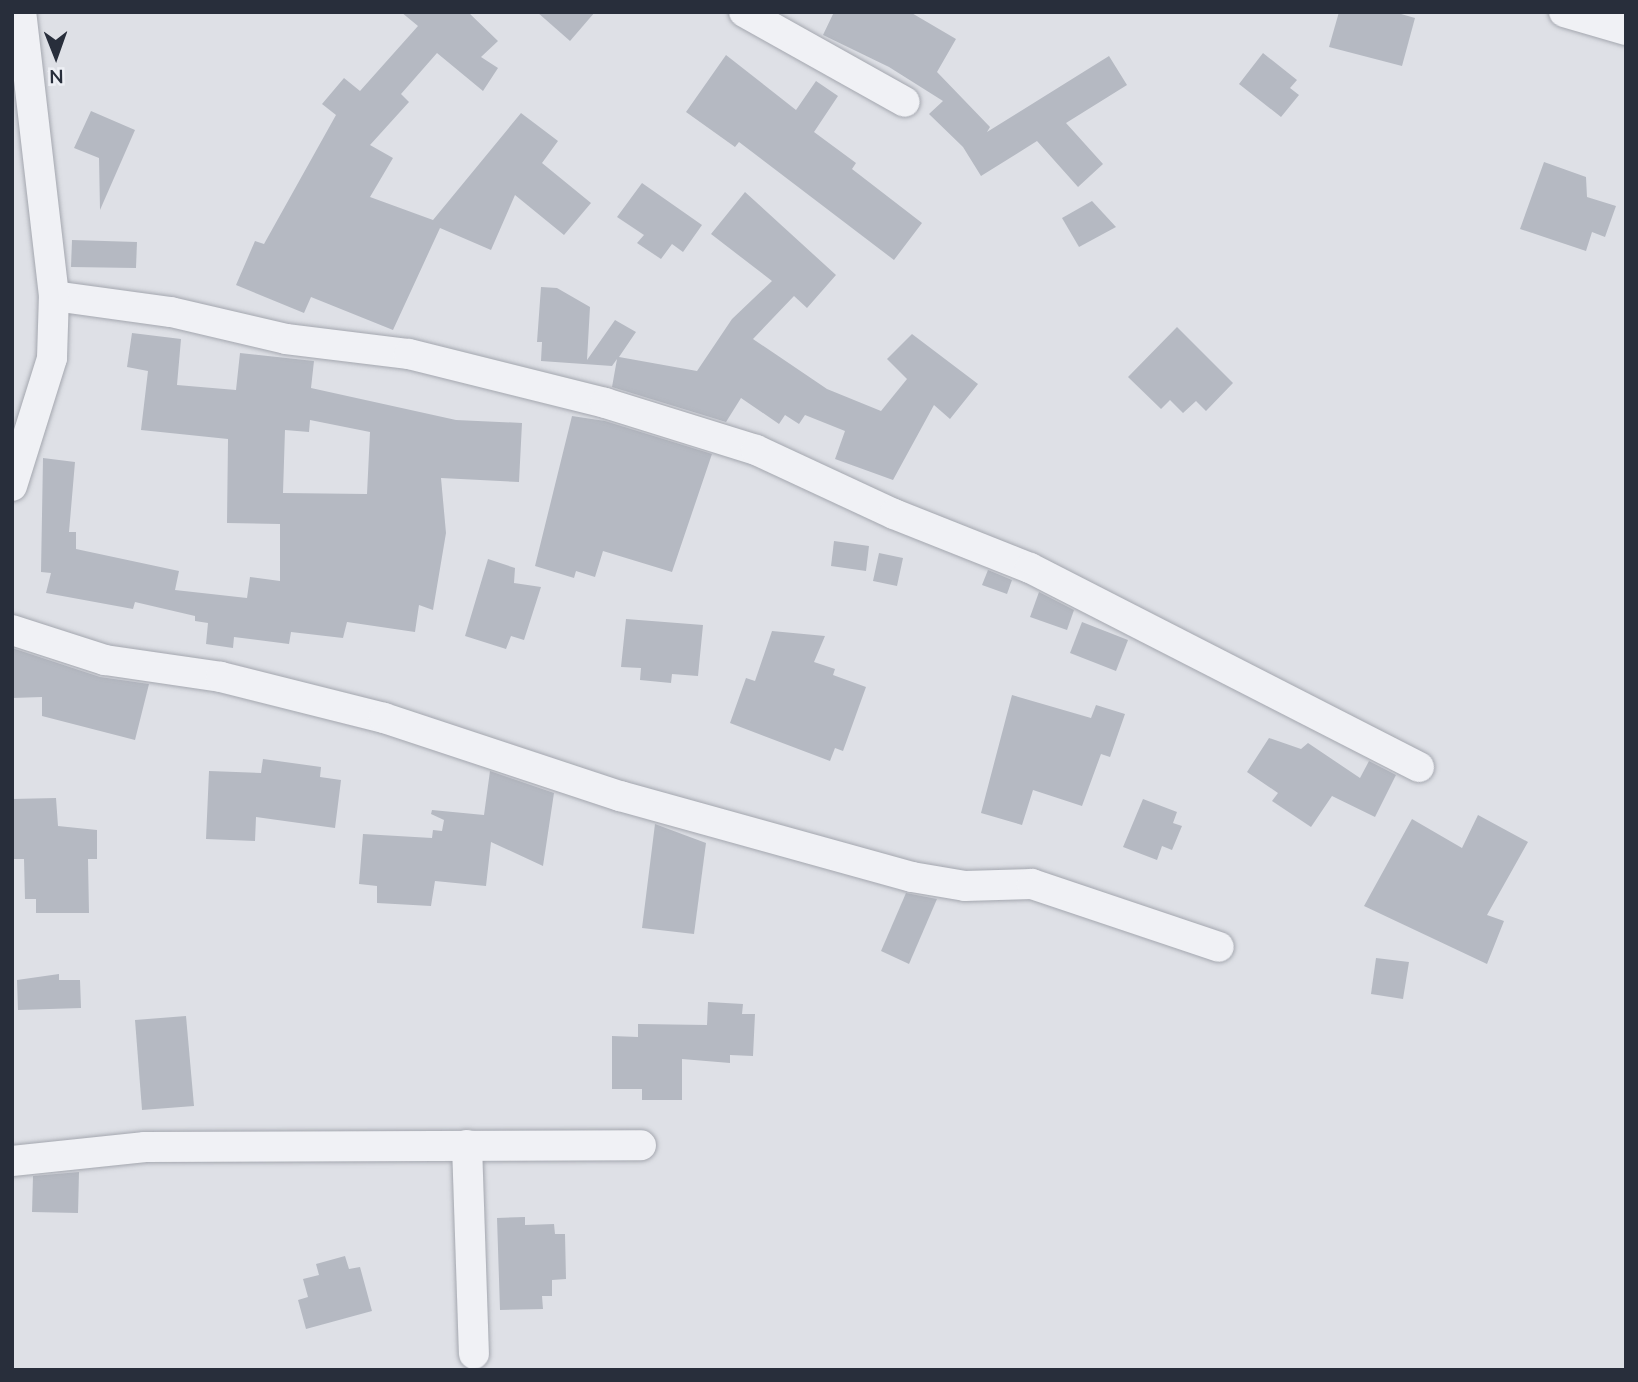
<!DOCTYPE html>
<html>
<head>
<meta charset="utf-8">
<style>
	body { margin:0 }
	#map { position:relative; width:1638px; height:1382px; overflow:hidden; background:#dee0e6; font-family:Mulish,sans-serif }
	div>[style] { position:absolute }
	.building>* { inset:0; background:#b5b9c2 }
	.roads { filter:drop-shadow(0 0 2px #a4a7af) drop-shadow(0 0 2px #a4a7af) }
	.street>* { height:30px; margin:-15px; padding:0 15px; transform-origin:15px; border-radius:15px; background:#f0f1f5 }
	span { translate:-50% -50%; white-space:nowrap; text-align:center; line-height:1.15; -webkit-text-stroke:6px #edeff4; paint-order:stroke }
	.frame { position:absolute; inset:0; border:14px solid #282e3b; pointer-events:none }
	.north { position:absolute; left:21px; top:21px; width:70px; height:70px; -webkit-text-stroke:5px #edeff4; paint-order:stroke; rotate:179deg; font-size:19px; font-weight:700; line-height:28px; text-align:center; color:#282e3b }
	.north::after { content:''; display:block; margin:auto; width:24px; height:32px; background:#282e3b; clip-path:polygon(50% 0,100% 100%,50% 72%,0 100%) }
</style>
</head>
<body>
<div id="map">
	<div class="building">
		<div style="clip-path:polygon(401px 12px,468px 12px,498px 41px,481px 57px,498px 68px,483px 91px,437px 53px,401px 94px,409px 102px,370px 145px,393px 158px,370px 197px,433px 220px,521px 113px,558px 141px,542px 163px,591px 203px,564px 235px,515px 195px,491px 250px,440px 228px,393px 330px,311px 297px,304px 313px,236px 285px,255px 241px,264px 244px,336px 115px,322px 104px,344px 78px,360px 91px,418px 26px)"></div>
		<div style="clip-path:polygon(537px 12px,595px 12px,570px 41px)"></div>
		<div style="clip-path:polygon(834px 12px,910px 12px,956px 39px,937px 72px,990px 127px,987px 132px,1109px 56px,1127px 85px,1066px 123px,1103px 164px,1078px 187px,1037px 141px,981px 176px,963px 147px,929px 114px,943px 101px,889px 67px,823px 35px)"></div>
		<div style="clip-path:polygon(1339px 12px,1394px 12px,1415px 18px,1402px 66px,1329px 47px)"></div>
		<div style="clip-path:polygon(1263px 53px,1297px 80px,1290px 88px,1299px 95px,1281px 117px,1239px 84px)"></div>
		<div style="clip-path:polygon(726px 55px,796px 110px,816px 81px,838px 96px,814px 132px,856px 163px,852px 169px,922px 223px,894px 260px,739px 142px,735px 147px,686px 112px)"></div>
		<div style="clip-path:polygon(91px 111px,135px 130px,100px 210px,99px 158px,74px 148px)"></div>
		<div style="clip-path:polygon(1544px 162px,1586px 177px,1587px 197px,1616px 206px,1605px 237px,1592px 232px,1586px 251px,1520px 229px)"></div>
		<div style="clip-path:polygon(642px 183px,702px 225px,683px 252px,672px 244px,661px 259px,637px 243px,644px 235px,617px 217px)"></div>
		<div style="clip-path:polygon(745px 192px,836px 275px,807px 308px,794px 296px,753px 339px,827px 389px,881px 411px,907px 379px,887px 359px,912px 334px,978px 384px,950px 419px,934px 405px,893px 480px,835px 459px,845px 431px,805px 415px,799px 424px,785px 415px,779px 424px,741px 398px,726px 422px,612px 387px,617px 359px,612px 366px,541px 361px,542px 342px,537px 342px,541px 287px,557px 288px,590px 307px,587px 360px,615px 320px,636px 332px,619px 357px,697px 371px,732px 319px,772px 281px,711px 234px)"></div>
		<div style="clip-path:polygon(1092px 201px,1116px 227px,1079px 247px,1062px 218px)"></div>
		<div style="clip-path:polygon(72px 240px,137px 242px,136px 268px,71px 267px)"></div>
		<div style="clip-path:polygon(1177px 327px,1233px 383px,1206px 411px,1196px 401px,1183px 413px,1170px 400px,1161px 409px,1128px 377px)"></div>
		<div style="clip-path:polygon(evenodd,132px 333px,181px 339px,177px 385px,236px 390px,240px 353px,314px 361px,311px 388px,456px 420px,522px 423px,519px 482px,441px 478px,446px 533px,433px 610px,419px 605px,415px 632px,347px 622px,343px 638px,291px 632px,289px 644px,234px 637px,233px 648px,206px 644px,208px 623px,195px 621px,195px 616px,135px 602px,133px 609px,46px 593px,51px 573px,41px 572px,43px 458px,75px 462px,69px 532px,76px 532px,76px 549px,179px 571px,175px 590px,247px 598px,250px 577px,280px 581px,280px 524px,227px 523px,228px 439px,141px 430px,148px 371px,127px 367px,132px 333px,310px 420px,370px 432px,367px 494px,283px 493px,285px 430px,309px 432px,310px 420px)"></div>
		<div style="clip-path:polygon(572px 416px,605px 421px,712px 454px,672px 572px,603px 551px,595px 577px,576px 571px,574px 578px,535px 566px)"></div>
		<div style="clip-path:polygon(834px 541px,869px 546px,866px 571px,831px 566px)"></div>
		<div style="clip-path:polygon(879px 553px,903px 558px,897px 586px,873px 581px)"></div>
		<div style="clip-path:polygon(488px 559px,515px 568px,514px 583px,541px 587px,524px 640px,511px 636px,506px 649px,465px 636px)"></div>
		<div style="clip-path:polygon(988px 570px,1012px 580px,1007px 594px,982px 585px)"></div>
		<div style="clip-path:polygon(1039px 592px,1074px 610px,1067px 630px,1030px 617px)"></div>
		<div style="clip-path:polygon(626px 619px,703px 625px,698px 676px,672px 674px,671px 683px,640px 680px,641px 668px,621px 667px)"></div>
		<div style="clip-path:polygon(1082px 622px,1128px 640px,1116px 671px,1070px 653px)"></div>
		<div style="clip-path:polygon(772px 631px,825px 636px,814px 662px,835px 669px,833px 675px,866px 687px,843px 751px,835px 748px,830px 761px,730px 723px,746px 678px,755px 681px)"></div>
		<div style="clip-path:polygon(12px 648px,100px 677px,149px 684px,135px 740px,42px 716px,42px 697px,12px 698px)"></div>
		<div style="clip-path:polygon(1012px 695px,1091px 718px,1096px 705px,1125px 714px,1110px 757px,1101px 754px,1082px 806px,1033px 790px,1022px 825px,981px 813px)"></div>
		<div style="clip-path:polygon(1269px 738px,1301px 749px,1308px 743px,1360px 778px,1369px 761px,1396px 775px,1375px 817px,1332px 796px,1311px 827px,1272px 801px,1278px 793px,1247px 772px)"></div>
		<div style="clip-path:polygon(263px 759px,321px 767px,320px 777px,341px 780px,335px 828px,256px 817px,255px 841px,206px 839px,209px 771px,261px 773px)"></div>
		<div style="clip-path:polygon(490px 771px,554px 793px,543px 866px,491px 842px,486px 886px,435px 881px,431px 906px,377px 903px,377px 886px,359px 884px,363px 834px,432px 838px,433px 830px,442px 831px,444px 820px,431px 814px,432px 810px,484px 815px)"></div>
		<div style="clip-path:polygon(56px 798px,58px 826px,97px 830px,97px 859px,88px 859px,89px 913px,36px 913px,36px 899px,25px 899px,24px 859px,12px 859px,12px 799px)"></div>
		<div style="clip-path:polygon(1143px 799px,1177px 812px,1173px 823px,1182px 826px,1172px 850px,1162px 846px,1157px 860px,1123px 847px)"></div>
		<div style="clip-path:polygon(1478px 815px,1528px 842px,1487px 915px,1504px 921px,1487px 964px,1364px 906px,1412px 819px,1462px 848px)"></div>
		<div style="clip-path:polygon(655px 824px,706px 843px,694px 934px,642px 928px)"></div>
		<div style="clip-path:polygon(906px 893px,937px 899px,909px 964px,881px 951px)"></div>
		<div style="clip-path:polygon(1376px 958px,1409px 962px,1403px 999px,1371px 994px)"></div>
		<div style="clip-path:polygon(59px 974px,59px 980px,80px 980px,81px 1008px,18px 1010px,17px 980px)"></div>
		<div style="clip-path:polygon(708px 1002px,743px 1004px,742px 1014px,755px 1014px,753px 1056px,730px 1055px,730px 1063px,682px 1059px,682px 1100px,642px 1100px,642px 1089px,612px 1089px,612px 1036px,638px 1037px,638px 1024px,707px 1025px)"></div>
		<div style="clip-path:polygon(186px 1016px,194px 1106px,142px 1110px,135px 1020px)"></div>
		<div style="clip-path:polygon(79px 1172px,78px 1213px,32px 1212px,33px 1176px)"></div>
		<div style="clip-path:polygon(525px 1217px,525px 1225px,554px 1224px,555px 1234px,565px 1234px,566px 1279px,552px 1280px,552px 1296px,542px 1296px,543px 1309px,500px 1310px,497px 1218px)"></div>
		<div style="clip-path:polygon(345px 1256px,349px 1269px,360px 1267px,372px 1311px,306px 1329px,298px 1300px,308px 1297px,303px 1279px,319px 1275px,316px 1264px)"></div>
	</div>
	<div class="roads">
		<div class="street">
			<div style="left:744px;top:12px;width:184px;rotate:29.2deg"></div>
			<div style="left:1564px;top:12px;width:65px;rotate:16.2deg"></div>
			<div style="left:54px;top:296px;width:118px;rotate:7.8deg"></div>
			<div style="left:171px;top:312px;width:118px;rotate:13.2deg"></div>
			<div style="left:286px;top:339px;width:124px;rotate:7deg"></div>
			<div style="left:409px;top:354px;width:202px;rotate:14deg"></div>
			<div style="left:605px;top:403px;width:158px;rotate:17.3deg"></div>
			<div style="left:756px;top:450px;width:152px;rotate:24.9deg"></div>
			<div style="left:894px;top:514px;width:146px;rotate:21.7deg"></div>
			<div style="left:1030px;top:568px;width:437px;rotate:27.1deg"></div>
			<div style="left:12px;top:486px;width:134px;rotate:-72.6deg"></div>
			<div style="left:52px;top:358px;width:62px;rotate:-88.2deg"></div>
			<div style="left:54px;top:296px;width:286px;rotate:-96.6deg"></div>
			<div style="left:12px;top:630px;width:98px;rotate:17.9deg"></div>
			<div style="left:105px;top:660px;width:117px;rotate:8.3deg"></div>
			<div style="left:221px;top:677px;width:168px;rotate:14.1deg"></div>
			<div style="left:384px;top:718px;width:249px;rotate:18.3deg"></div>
			<div style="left:620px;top:796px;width:303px;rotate:15.5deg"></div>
			<div style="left:912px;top:877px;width:54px;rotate:9.6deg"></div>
			<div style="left:965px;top:886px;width:67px;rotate:-1.7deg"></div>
			<div style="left:1032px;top:884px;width:197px;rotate:18.6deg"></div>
			<div style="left:467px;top:1145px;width:209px;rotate:88.1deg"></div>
			<div style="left:12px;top:1161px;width:134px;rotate:-6deg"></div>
			<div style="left:145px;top:1147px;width:496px;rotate:-0.2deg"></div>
		</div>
	</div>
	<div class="frame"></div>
	<div class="north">N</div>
</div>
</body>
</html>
